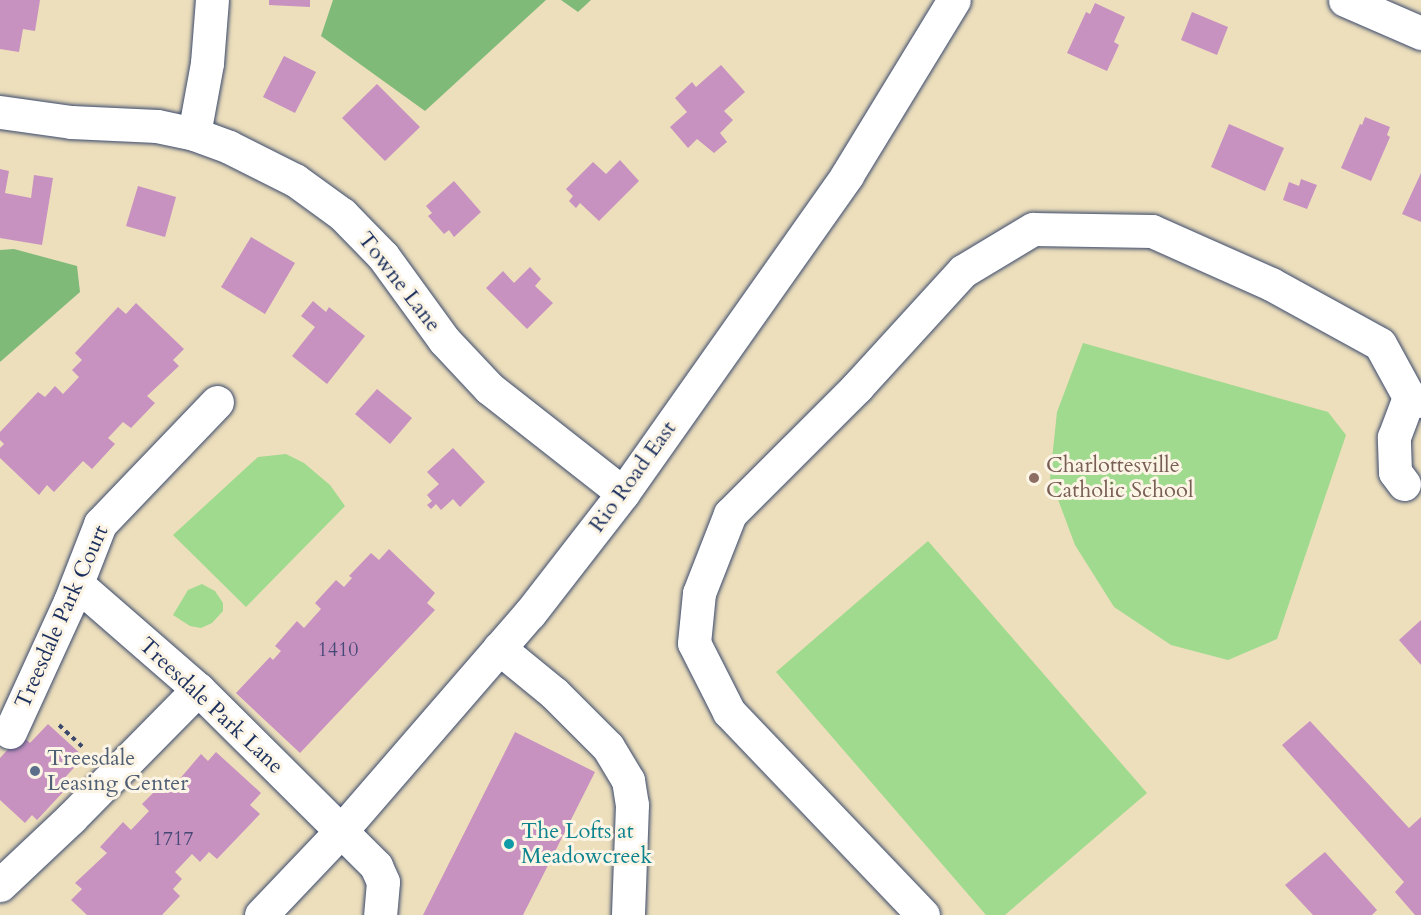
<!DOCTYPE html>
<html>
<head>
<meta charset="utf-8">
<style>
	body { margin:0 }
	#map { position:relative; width:1421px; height:915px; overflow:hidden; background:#eddfbc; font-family:Cardo,serif }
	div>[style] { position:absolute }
	.green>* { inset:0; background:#9fda8e }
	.forest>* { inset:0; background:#7fba79 }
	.building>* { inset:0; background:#c791c0 }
	.path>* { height:4px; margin-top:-2px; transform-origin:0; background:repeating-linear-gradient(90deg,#3a496c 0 4.5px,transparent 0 9px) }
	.roads { filter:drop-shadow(0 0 2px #3a496c) drop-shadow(0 0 2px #3a496c) }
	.minor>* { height:33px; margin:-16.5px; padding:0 16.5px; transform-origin:16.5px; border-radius:16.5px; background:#fff }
	.dots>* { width:16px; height:16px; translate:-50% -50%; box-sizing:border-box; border:3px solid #fcf5e5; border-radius:50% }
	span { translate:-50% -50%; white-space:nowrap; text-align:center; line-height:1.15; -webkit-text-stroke:6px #fcf5e5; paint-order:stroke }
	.number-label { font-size:20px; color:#464876 }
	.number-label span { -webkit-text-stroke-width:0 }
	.street-label { font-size:22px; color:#1b2f5e }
	.education-label { font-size:22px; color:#785e54 }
	.left { translate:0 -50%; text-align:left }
	.service-label { font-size:22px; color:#4e5e75 }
	.culture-label { font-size:22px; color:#0d838f }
</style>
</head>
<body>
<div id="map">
	<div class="green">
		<div style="clip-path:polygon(1083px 343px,1328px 412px,1346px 435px,1277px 639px,1228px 660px,1171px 645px,1114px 607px,1075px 545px,1050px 478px,1057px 412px)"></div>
		<div style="clip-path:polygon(286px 454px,304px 463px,330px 485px,345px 506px,246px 607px,173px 535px,258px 457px)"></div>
		<div style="clip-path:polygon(928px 541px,1147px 793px,1005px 915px,986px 915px,776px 672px)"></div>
		<div style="clip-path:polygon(202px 584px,215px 591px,223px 603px,223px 611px,212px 623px,201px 628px,190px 626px,173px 615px,188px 590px)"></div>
	</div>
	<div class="forest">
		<div style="clip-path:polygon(333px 0,546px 0,425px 111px,321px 36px)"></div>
		<div style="clip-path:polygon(561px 0,591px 0,578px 12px)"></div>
		<div style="clip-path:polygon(14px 249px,77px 266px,80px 292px,0 362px,0 250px)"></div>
	</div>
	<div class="building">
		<div style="clip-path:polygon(0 0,40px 0,35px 31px,23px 29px,19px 52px,0 49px)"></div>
		<div style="clip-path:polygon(269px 0,310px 0,310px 7px,269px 5px)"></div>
		<div style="clip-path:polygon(1095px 3px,1125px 17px,1114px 42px,1119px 45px,1107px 71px,1067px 53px,1086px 12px,1090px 14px)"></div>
		<div style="clip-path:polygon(1192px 12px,1228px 27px,1217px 55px,1181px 40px)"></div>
		<div style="clip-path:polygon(284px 56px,316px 72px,295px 113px,263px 97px)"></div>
		<div style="clip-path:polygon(721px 65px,745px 92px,724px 111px,733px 120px,720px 133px,727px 142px,714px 153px,697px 139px,688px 148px,670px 127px,687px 112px,675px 98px,692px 82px,696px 87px)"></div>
		<div style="clip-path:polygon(377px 84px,420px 127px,385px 161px,342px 118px)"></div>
		<div style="clip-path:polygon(1365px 117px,1390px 127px,1387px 135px,1390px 137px,1371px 181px,1341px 168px,1360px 124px,1362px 125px)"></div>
		<div style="clip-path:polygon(1229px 124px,1284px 148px,1265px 191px,1211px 167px)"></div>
		<div style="clip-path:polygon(620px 160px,639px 181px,599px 221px,580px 203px,576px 208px,569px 201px,573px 196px,566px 189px,593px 162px,606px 174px)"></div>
		<div style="clip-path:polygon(0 169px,9px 171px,5px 193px,31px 198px,34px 175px,53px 178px,42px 245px,0 238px)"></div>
		<div style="clip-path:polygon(1421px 173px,1421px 222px,1402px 214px)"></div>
		<div style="clip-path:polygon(1301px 179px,1317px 185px,1307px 209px,1283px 200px,1289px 182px,1299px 186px)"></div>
		<div style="clip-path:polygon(454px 181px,481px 212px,454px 237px,449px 230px,444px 234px,428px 216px,432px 213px,426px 206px)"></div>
		<div style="clip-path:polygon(138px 186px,176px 197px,165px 237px,126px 226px)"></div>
		<div style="clip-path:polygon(251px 237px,295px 263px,265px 314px,221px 287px)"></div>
		<div style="clip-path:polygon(530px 267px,541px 279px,535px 286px,553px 303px,527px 329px,486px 288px,503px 271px,514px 283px)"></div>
		<div style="clip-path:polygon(313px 301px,326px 312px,329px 307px,365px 336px,327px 384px,292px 356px,315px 327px,301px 316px)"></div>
		<div style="clip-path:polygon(136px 303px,184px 349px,173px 360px,179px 366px,147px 396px,155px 403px,131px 428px,123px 422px,108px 438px,115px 444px,92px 469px,83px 461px,54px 492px,47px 485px,39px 495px,0 458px,0 448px,4px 444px,0 440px,0 432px,38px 392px,45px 397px,55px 386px,63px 394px,79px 377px,72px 370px,82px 360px,75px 353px,118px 307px,126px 314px)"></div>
		<div style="clip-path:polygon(377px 389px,412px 418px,390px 444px,355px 414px)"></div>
		<div style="clip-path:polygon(453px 448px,485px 482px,460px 507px,453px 499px,441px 510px,436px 504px,431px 509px,427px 505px,432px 501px,427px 495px,439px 484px,427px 472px)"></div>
		<div style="clip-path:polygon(389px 549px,435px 593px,427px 603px,435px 610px,300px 753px,236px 693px,270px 657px,273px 660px,281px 651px,275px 646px,297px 621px,304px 628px,321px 609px,315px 603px,336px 580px,344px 587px,352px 578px,349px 576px,371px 553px,379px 560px)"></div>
		<div style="clip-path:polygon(1421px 620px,1421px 665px,1399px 640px)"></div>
		<div style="clip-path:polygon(1310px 721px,1409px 828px,1421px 817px,1421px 915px,1415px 915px,1395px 892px,1404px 882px,1282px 745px)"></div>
		<div style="clip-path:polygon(48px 724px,84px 757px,58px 785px,64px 791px,37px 820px,32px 815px,25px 823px,0 800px,0 758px,21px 735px,30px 743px)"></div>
		<div style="clip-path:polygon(515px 732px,595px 772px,523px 915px,423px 915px)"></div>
		<div style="clip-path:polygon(216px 752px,261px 793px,250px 805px,260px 814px,217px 859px,209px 852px,200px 862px,192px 854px,175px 872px,182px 879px,173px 889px,180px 896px,162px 915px,87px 915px,71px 900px,82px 889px,75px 883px,107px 853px,100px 847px,123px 822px,131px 830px,149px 811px,142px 804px,165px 781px,172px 788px,201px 754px,208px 761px)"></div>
		<div style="clip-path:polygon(1325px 852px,1377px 910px,1372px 915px,1313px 915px,1285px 885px)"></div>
	</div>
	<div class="path">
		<div style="left:59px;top:725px;width:33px;rotate:43deg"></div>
	</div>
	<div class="roads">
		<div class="minor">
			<div style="left:1345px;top:0;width:83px;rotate:23.5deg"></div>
			<div style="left:0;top:112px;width:72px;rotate:8deg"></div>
			<div style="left:71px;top:122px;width:86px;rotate:2.7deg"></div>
			<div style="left:157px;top:126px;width:38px;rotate:12deg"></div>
			<div style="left:194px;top:134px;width:37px;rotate:20deg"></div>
			<div style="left:229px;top:147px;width:74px;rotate:26.6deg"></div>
			<div style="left:295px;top:180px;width:58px;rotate:35.9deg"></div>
			<div style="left:342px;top:214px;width:59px;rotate:45.7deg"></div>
			<div style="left:383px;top:256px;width:104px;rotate:54deg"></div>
			<div style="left:444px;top:340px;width:66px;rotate:46.8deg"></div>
			<div style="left:489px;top:388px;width:170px;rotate:38.1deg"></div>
			<div style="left:194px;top:134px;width:72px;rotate:-79.6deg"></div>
			<div style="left:207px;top:63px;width:63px;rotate:-85.5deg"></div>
			<div style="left:1404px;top:484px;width:15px;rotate:-127deg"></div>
			<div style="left:1395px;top:472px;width:35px;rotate:-92deg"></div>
			<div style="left:1394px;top:437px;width:43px;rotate:-69.4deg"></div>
			<div style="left:1409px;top:397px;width:13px;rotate:18deg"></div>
			<div style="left:77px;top:584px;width:160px;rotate:41deg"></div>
			<div style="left:198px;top:689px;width:251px;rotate:44.8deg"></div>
			<div style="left:376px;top:866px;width:17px;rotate:66deg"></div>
			<div style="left:383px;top:882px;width:33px;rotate:95deg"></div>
			<div style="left:499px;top:648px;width:71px;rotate:39.3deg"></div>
			<div style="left:554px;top:693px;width:76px;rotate:45deg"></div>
			<div style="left:608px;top:747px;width:39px;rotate:59deg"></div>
			<div style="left:628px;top:780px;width:25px;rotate:81deg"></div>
			<div style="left:632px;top:805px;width:110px;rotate:92.1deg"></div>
			<div style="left:10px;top:732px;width:144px;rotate:-65.4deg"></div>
			<div style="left:70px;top:601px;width:83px;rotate:-68.7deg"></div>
			<div style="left:100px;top:524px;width:169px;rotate:-46.2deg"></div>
			<div style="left:0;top:885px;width:98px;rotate:-43.3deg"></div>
			<div style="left:71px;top:818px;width:181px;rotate:-45.4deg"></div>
			<div style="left:261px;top:915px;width:116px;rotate:-46.4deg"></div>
			<div style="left:341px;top:831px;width:289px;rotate:-49.1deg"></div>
			<div style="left:530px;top:613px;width:152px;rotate:-52.2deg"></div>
			<div style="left:623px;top:493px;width:389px;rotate:-54.8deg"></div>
			<div style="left:847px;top:175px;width:205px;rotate:-58.6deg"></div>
			<div style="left:923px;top:915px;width:281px;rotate:-133.7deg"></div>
			<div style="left:729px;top:712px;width:77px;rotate:-116.9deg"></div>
			<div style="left:694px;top:643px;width:50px;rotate:-84.3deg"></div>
			<div style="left:699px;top:593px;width:85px;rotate:-68.6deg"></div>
			<div style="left:730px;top:514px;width:180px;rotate:-45deg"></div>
			<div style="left:857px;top:387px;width:157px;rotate:-47.6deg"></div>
			<div style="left:963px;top:271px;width:82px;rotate:-31deg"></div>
			<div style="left:1033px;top:229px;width:119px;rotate:1deg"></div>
			<div style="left:1152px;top:231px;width:130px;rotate:24deg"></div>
			<div style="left:1271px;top:284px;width:124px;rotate:28.8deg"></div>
			<div style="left:1380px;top:344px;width:60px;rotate:61.3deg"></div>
		</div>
	</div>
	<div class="dots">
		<div style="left:1034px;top:478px;background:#8d6e63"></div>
		<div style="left:35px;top:771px;background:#5c6f8a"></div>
		<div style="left:509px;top:844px;background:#0f9aa8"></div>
	</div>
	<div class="number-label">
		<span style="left:338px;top:649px">1410</span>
		<span style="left:173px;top:838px">1717</span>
	</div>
	<div class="street-label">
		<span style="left:399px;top:282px;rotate:52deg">Towne Lane</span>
		<span style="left:633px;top:477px;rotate:-54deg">Rio Road East</span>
		<span style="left:62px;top:617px;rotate:-66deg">Treesdale Park Court</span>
		<span style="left:211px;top:706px;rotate:43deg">Treesdale Park Lane</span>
	</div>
	<div class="education-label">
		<span class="left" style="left:1046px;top:478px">Charlottesville<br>Catholic School</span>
	</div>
	<div class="service-label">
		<span class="left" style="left:47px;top:771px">Treesdale<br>Leasing Center</span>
	</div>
	<div class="culture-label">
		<span class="left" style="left:521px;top:844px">The Lofts at<br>Meadowcreek</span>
	</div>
</div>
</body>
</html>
